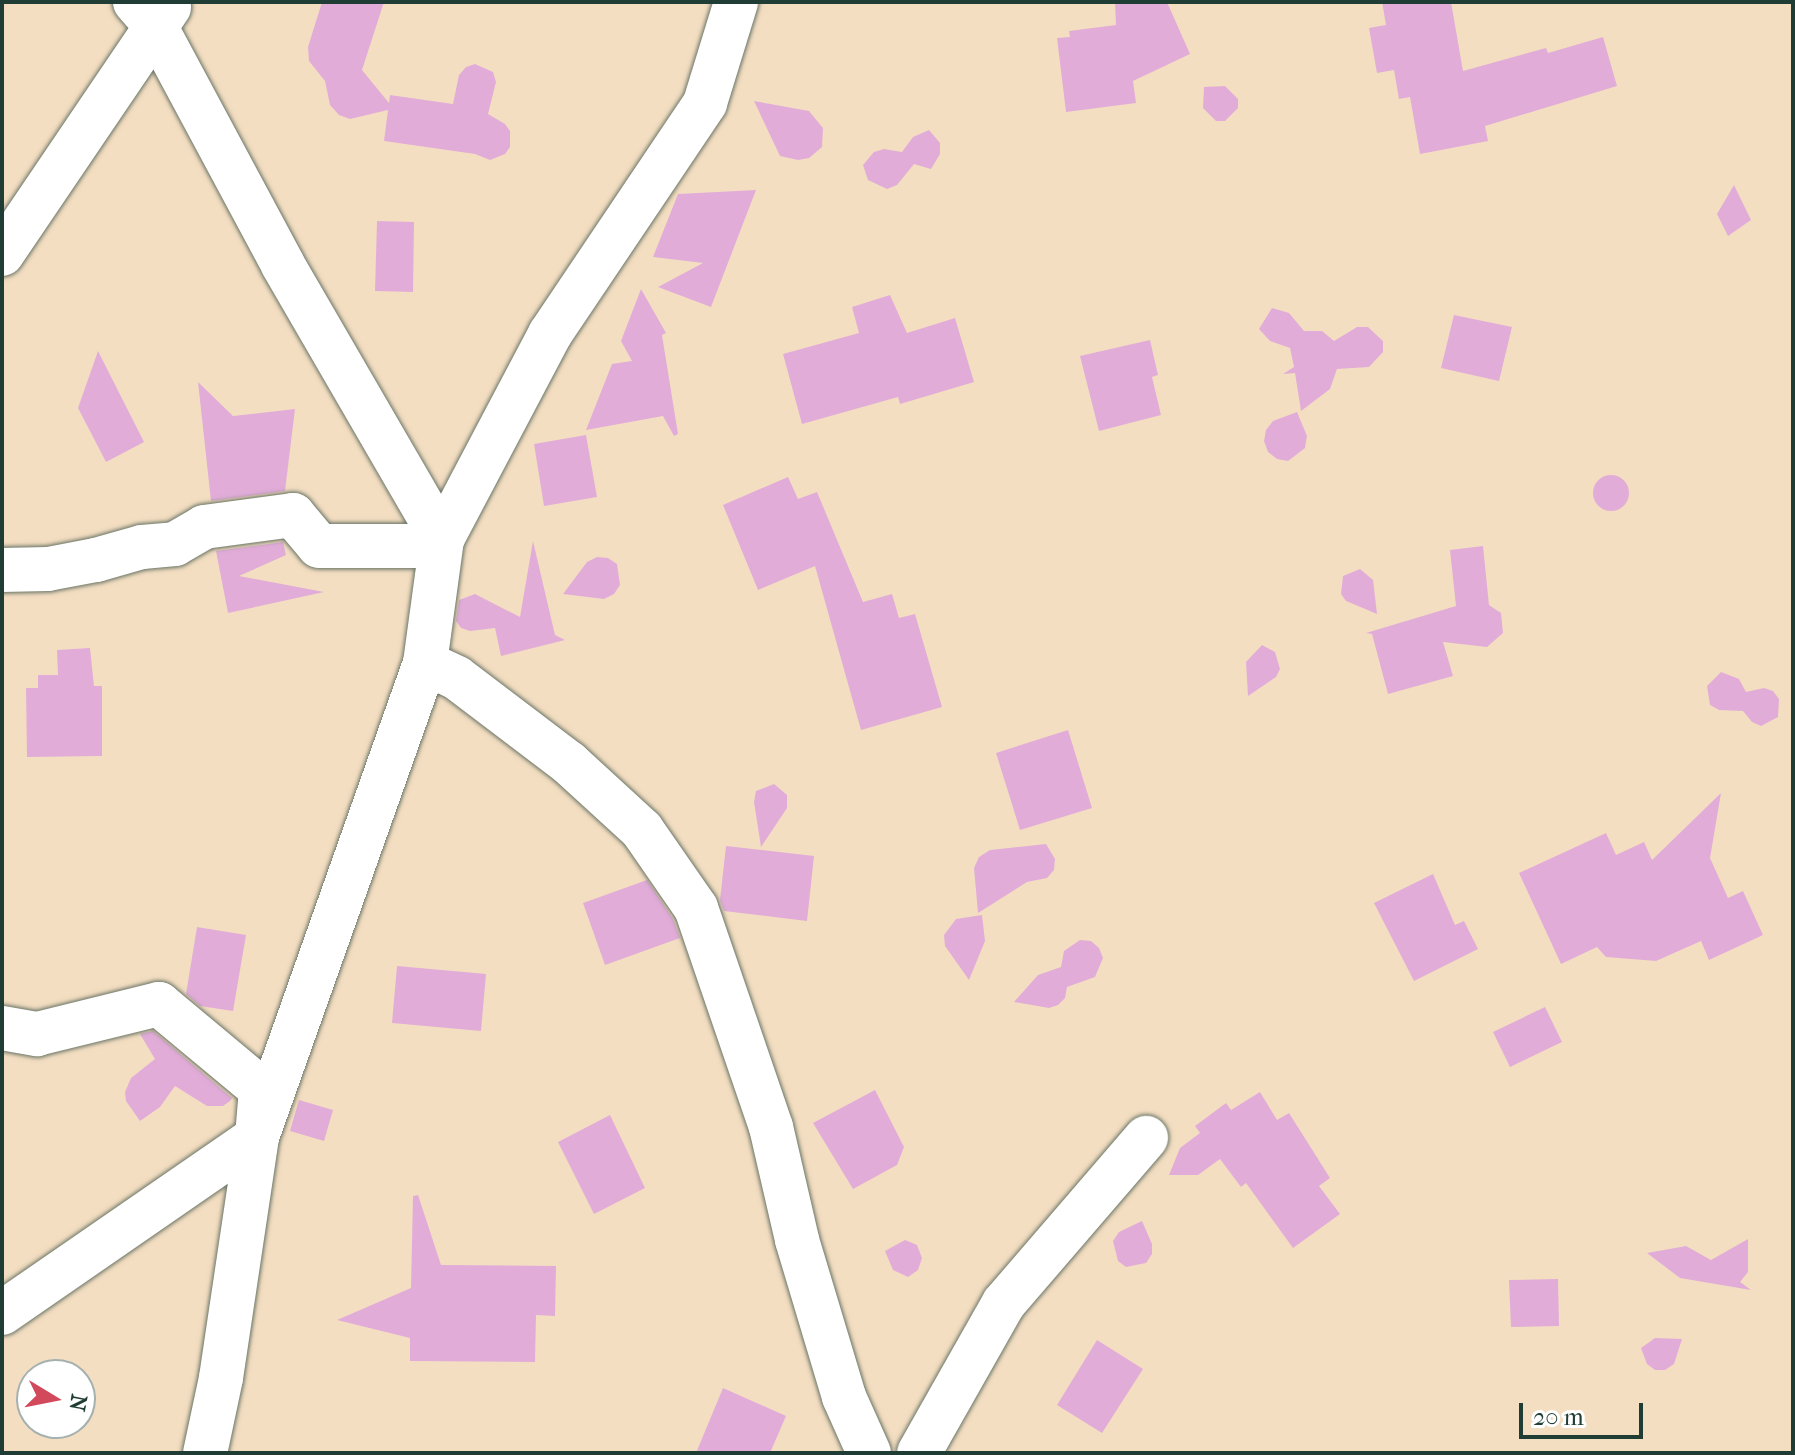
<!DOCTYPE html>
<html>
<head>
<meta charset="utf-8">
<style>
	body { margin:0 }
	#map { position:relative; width:1795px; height:1455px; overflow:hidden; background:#f4dec2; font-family:"IM FELL French Canon",serif }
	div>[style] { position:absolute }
	.building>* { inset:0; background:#e1add8 }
	.round { border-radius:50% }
	.roads { filter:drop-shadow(0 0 2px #6a7566) drop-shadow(0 0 2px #6a7566) }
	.minor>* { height:44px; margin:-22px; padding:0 22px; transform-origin:22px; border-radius:22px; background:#fff }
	span { translate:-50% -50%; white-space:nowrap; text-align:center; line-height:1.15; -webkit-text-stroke:6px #fff; paint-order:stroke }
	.frame { position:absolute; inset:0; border:4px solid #1f3d34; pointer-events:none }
	.north { position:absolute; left:16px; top:1359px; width:80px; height:80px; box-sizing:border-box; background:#fff; border:2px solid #a5b1ae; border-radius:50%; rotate:100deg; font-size:22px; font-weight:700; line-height:32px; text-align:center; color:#1f3d34 }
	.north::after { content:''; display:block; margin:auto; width:28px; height:36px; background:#d1495b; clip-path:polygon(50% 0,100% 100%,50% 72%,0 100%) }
	.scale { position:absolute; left:1519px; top:1403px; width:124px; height:36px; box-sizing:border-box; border:4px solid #1f3d34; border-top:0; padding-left:10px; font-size:24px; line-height:28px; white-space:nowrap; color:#1f3d34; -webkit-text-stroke:6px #fff; paint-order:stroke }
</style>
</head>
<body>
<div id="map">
	<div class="building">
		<div style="clip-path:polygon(322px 2px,384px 2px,362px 70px,389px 103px,390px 95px,453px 104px,459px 75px,466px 67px,475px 64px,493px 72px,496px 82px,488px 114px,505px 124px,510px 131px,510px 147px,505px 154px,490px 160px,475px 154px,384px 141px,388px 110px,350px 119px,339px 115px,330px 105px,325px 81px,309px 61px,308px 47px)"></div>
		<div style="clip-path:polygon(1115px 2px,1167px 2px,1190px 54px,1133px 81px,1136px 103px,1066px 112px,1057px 38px,1070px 37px,1069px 31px,1116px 25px)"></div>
		<div style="clip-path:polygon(1382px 2px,1451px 2px,1463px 71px,1546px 48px,1548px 53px,1603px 37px,1617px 86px,1485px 126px,1488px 141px,1420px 154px,1410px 97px,1399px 99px,1394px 70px,1377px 73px,1369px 28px,1386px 25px)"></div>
		<div style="clip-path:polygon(1225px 86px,1238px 99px,1238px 108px,1225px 121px,1216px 121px,1203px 108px,1204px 87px)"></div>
		<div style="clip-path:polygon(754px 101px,809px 111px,823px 128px,822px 147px,809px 158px,798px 160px,780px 156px)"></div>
		<div style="clip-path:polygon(929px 130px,940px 143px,940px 154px,931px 169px,914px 164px,897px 185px,887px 189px,868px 180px,863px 165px,874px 152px,884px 149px,902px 152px,913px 137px)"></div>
		<div style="clip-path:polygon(1734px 185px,1751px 220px,1728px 236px,1717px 214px)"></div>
		<div style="clip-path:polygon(756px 190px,711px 307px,658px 287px,703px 263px,653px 257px,678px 194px)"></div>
		<div style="clip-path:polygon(377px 221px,414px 222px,413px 292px,375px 291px)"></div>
		<div style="clip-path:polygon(641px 289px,666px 333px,662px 335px,678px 434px,674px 436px,663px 416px,586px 430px,612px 364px,632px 361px,621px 341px)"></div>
		<div style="clip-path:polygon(890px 295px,907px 333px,955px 318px,974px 382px,900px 404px,898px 397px,802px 424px,783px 354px,859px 333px,852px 307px)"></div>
		<div style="clip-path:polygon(1272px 308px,1289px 313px,1304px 331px,1322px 331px,1334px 341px,1357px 327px,1368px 327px,1383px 341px,1383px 352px,1369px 367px,1337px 369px,1330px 389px,1301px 411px,1295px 373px,1283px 374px,1294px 367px,1290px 348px,1270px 341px,1259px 329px)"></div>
		<div style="clip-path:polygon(1454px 315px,1512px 327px,1499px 381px,1441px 368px)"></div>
		<div style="clip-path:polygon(1150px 340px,1158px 375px,1152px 377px,1161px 415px,1099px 431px,1080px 356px)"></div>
		<div style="clip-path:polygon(98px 351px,144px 442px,106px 462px,78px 408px)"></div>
		<div style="clip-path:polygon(198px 382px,233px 416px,295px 409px,285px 491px,211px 501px)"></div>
		<div style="clip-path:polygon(1297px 412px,1307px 436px,1305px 448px,1288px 461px,1277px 459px,1268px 452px,1264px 441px,1266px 430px,1273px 421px)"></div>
		<div style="clip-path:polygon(586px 435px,597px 497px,544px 506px,534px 444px)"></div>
		<div class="round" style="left:1593px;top:475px;width:36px;height:36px"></div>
		<div style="clip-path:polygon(788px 477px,798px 499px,817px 492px,863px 602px,892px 594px,899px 618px,915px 614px,942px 707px,861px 730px,815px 566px,758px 590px,723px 505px)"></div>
		<div style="clip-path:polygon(533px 541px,555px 635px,565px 640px,501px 656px,495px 628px,470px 631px,461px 628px,456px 621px,459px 600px,475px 594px,520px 617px)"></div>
		<div style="clip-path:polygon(283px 542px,286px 555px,239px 576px,324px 592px,228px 613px,216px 551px)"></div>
		<div style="clip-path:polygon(1483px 546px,1489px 605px,1501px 613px,1503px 633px,1487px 647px,1443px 642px,1453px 676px,1388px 694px,1372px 634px,1366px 633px,1456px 606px,1450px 550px)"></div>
		<div style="clip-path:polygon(597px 557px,608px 558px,617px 564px,620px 585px,614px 594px,604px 599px,563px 594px,587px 562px)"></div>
		<div style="clip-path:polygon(1360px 569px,1373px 580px,1377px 614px,1346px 601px,1341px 594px,1343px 576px)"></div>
		<div style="clip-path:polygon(1262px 645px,1275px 652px,1280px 669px,1276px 677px,1248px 696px,1246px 662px)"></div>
		<div style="clip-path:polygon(90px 648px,94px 686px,102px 686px,102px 756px,27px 757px,26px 688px,38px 688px,38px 675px,58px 675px,57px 650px)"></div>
		<div style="clip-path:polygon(1721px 672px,1739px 679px,1746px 692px,1764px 688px,1773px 691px,1779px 699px,1778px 717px,1761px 726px,1752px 722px,1743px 711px,1719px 710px,1710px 705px,1707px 686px)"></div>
		<div style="clip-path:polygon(1068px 730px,1092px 808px,1020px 830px,996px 753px)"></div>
		<div style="clip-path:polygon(774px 784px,787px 795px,787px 808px,761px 847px,754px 802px,756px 791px)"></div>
		<div style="clip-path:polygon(1721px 793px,1710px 858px,1728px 898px,1743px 891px,1763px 935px,1709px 960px,1701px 941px,1656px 961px,1606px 957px,1597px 947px,1561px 964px,1519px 873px,1606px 833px,1616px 855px,1644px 842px,1652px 860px)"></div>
		<div style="clip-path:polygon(1046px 844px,1055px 859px,1054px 870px,1047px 878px,1027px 882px,978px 913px,974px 868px,979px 857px,990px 850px)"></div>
		<div style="clip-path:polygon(726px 846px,814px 856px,807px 921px,724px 911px,720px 900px)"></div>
		<div style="clip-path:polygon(1433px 874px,1455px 925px,1464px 921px,1478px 949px,1414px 981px,1374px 903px)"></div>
		<div style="clip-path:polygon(647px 880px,673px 919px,680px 938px,605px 965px,583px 903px)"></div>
		<div style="clip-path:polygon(982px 915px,985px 941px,969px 980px,945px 946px,944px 935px,956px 919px)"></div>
		<div style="clip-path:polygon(197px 927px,246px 935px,233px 1011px,200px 1006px,186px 994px)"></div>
		<div style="clip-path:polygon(1080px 940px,1091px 941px,1099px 948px,1103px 958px,1095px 977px,1067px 987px,1065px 998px,1058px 1005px,1049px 1008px,1014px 1002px,1038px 975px,1061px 967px,1064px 951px)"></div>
		<div style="clip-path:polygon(397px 966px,486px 974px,481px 1031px,392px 1023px)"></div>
		<div style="clip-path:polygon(1545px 1007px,1562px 1042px,1510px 1067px,1493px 1032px)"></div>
		<div style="clip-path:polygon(153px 1031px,232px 1098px,230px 1101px,223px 1106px,207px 1106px,175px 1086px,160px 1107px,140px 1121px,126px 1101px,125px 1092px,131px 1078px,155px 1059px,140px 1034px)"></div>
		<div style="clip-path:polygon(875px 1090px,904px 1147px,897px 1165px,853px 1189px,813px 1123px)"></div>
		<div style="clip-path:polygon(1260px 1092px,1277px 1120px,1289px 1113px,1330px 1178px,1319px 1186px,1340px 1214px,1293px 1248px,1246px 1183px,1241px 1187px,1220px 1159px,1198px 1175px,1169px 1175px,1180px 1148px,1200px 1133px,1195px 1126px,1226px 1103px,1231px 1110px)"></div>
		<div style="clip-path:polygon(299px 1100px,333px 1110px,324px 1141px,290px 1131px)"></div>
		<div style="clip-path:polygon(610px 1115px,645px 1188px,594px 1214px,558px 1142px)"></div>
		<div style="clip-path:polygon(418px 1195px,441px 1265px,556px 1266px,555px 1316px,536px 1315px,535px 1362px,410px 1361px,410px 1338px,337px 1320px,411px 1288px,413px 1196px)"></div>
		<div style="clip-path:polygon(1142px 1221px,1152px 1244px,1152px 1254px,1146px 1263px,1126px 1267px,1118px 1261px,1113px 1241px,1119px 1232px)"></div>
		<div style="clip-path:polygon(1748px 1239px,1748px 1272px,1740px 1282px,1751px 1290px,1680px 1278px,1647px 1253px,1686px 1246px,1711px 1260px)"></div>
		<div style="clip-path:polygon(905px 1240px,917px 1245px,922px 1258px,918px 1270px,908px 1277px,893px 1270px,885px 1251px)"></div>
		<div style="clip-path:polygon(1558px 1279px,1559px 1326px,1511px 1327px,1509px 1280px)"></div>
		<div style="clip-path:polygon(1655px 1338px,1682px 1339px,1674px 1364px,1665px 1370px,1655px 1370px,1647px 1364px,1641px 1348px)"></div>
		<div style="clip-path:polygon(1097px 1340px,1143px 1369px,1102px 1433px,1057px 1405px)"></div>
		<div style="clip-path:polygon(723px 1388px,786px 1416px,770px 1453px,696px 1453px)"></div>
	</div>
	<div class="roads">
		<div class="minor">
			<div style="left:135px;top:2px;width:29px;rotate:49deg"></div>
			<div style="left:154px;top:24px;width:273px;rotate:61.8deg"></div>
			<div style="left:283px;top:265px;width:317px;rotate:59.9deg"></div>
			<div style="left:442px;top:539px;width:125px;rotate:97.8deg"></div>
			<div style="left:425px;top:663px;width:503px;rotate:109.52deg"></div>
			<div style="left:257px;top:1137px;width:244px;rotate:98.5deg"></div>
			<div style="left:221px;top:1378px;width:77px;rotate:102deg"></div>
			<div style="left:2px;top:254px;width:298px;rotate:-55.9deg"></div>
			<div style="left:2px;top:570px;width:46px;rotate:-1.2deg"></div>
			<div style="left:48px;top:569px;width:49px;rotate:-10.6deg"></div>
			<div style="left:96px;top:560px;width:48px;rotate:-15.8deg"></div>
			<div style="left:142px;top:547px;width:33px;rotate:-5deg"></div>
			<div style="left:175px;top:544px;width:34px;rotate:-30deg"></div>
			<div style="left:204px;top:527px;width:90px;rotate:-7.7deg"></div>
			<div style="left:293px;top:515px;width:40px;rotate:50deg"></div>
			<div style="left:319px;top:546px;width:99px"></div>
			<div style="left:418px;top:546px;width:25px;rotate:-16deg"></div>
			<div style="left:442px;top:539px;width:232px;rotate:-62.2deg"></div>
			<div style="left:550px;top:334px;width:278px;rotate:-56.1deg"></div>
			<div style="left:705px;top:103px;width:106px;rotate:-72.9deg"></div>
			<div style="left:425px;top:663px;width:35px;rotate:25deg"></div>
			<div style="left:457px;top:678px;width:141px;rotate:37.2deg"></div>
			<div style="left:569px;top:763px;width:99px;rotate:42.5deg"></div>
			<div style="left:642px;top:830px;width:95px;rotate:55.3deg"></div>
			<div style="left:696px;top:908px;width:231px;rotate:71.1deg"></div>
			<div style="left:771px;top:1127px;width:116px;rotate:77deg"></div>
			<div style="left:797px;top:1240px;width:164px;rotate:73.3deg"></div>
			<div style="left:844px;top:1397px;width:61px;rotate:65.9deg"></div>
			<div style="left:2px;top:1028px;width:36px;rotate:10deg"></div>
			<div style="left:37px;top:1034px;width:126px;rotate:-13.8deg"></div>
			<div style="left:159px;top:1004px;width:133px;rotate:39.8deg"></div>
			<div style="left:261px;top:1089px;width:48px;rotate:94.8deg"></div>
			<div style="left:257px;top:1137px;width:310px;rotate:145.4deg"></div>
			<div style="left:919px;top:1453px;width:172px;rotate:-60.5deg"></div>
			<div style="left:1004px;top:1303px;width:218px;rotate:-49.3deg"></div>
		</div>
	</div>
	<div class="frame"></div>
	<div class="north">N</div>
	<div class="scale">20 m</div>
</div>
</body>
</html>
